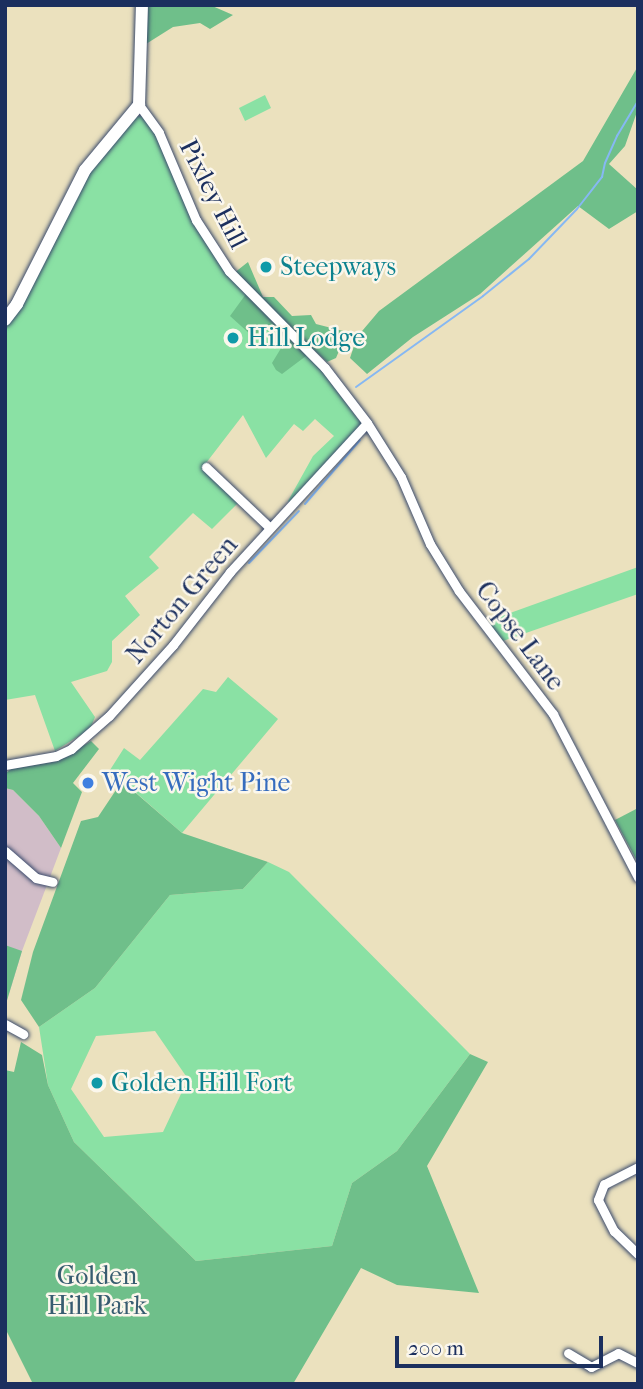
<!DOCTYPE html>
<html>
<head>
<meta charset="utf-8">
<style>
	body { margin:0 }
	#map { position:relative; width:643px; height:1389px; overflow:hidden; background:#ebe1be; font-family:"IM FELL French Canon",serif }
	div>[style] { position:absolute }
	.industrial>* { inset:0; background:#d1bdc8 }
	.green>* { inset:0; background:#8ae1a4 }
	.forest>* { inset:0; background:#6fbf8a }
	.stream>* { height:2px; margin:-1px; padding:0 1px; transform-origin:1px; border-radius:1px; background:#86b8f3 }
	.roads { filter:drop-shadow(0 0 2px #3a4a6c) drop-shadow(0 0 2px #3a4a6c) }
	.minor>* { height:9px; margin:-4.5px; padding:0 4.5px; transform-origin:4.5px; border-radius:4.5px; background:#fff }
	.major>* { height:12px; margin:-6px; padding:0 6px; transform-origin:6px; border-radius:6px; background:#fff }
	.dots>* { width:19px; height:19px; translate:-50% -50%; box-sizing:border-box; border:4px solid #fbf7ec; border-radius:50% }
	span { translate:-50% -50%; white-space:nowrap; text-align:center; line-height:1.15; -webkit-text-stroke:5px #fbf7ec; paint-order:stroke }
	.street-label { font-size:26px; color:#1b2f5e }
	.culture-label { font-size:26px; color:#0d838f }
	.left { translate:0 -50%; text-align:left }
	.shop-label { font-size:26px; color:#366cbe }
	.park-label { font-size:26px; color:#375c70 }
	.frame { position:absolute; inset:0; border:7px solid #1b2f5e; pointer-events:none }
	.scale { position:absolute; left:395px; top:1336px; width:208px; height:32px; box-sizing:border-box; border:4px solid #1b2f5e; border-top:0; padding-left:9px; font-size:21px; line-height:24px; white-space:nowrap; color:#1b2f5e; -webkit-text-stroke:5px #fbf7ec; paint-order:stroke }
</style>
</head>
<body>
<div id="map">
	<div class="industrial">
		<div style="clip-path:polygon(5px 788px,13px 790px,39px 816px,61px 848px,22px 951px,5px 1007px)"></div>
	</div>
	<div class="green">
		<div style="clip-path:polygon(265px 95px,271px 108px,245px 121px,239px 108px)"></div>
		<div style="clip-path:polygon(135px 116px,145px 116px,156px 135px,227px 275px,321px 370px,364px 427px,292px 505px,288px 501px,313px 456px,334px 436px,315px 419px,303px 431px,294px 424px,266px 458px,243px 415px,203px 467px,241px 500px,212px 529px,193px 513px,149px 557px,159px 568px,125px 596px,140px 615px,112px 641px,112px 662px,107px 671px,71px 682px,95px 717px,90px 729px,55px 751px,35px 695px,5px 700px,5px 325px,89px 170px)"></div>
		<div style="clip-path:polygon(638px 567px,638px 594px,503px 641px,488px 621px)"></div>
		<div style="clip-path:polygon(228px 677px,278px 719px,182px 833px,110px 770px,124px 748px,140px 760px,203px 689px,216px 692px)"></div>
		<div style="clip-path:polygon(evenodd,268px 862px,289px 872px,470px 1054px,397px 1151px,352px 1183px,332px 1246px,196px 1261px,74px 1142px,48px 1085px,39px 1027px,95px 988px,170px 895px,243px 889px,268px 862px,155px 1031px,188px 1079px,163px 1132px,104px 1137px,71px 1089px,96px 1036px,155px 1031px)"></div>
	</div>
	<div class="forest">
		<div style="clip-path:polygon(148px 5px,210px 5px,233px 15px,210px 29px,200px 23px,173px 27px,146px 44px)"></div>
		<div style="clip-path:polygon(638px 66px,638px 109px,625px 146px,609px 164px,638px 190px,638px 211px,609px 229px,578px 206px,480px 294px,413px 337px,367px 374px,350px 358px,357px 337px,379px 311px,583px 161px)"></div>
		<div style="clip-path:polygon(248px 262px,263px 297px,274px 297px,292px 316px,311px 315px,316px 324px,347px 332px,336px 358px,327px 362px,314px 350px,282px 374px,276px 370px,272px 363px,286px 340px,277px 330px,270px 329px,251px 335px,230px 316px,246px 294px,229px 277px)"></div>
		<div style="clip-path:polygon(91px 741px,99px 749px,73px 783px,82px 792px,61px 848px,39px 816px,13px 790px,5px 788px,5px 774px,11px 769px,58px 761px)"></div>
		<div style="clip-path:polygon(122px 781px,182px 833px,268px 862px,243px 889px,170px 895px,95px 988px,39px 1027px,21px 1000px,33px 952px,81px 821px,98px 817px)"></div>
		<div style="clip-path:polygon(638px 808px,638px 863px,615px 820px)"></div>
		<div style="clip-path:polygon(5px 945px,22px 951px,5px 1007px)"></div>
		<div style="clip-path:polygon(21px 1042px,42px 1055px,48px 1085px,74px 1142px,196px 1261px,332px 1246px,352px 1183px,397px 1151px,470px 1054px,488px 1062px,427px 1166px,479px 1293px,397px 1285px,361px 1268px,293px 1384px,33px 1384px,5px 1328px,5px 1070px,14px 1072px)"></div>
	</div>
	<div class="stream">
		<div style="left:356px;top:387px;width:156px;rotate:-35.6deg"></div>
		<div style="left:483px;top:296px;width:59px;rotate:-38.8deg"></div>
		<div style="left:529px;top:259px;width:69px;rotate:-46.2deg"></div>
		<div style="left:577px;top:209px;width:41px;rotate:-52deg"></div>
		<div style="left:602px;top:177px;width:14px;rotate:-78deg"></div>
		<div style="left:605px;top:163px;width:30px;rotate:-66deg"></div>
		<div style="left:617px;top:136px;width:41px;rotate:-59deg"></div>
		<div style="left:305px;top:504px;width:84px;rotate:-49.3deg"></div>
		<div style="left:249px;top:563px;width:72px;rotate:-46.1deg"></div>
	</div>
	<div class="roads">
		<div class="minor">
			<div style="left:139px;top:105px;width:34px;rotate:54deg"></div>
			<div style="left:159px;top:133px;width:95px;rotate:67deg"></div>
			<div style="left:196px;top:220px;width:61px;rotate:57.1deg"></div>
			<div style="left:229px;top:271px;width:136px;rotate:45.3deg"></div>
			<div style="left:325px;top:368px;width:69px;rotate:52.6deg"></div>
			<div style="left:367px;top:423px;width:64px;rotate:57.8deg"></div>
			<div style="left:401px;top:477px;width:73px;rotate:66.6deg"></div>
			<div style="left:430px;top:544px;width:55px;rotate:58.3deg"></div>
			<div style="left:459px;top:591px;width:155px;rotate:52.6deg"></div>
			<div style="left:553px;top:714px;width:184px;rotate:62.5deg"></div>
			<div style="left:206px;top:467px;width:88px;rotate:43.6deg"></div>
			<div style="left:5px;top:765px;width:52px;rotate:-10deg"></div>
			<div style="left:56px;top:756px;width:17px;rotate:-25deg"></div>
			<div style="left:71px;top:749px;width:50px;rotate:-41deg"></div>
			<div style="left:109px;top:716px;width:96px;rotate:-48deg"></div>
			<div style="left:173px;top:645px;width:93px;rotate:-52deg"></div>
			<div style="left:230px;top:572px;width:202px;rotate:-47.4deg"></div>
			<div style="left:5px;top:851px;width:41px;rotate:41.1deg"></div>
			<div style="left:36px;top:878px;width:17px;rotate:13deg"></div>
			<div style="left:5px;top:1024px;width:21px;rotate:29deg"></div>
			<div style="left:638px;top:1167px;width:38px;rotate:153deg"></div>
			<div style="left:604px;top:1184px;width:17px;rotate:111deg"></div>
			<div style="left:598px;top:1200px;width:35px;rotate:63deg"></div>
			<div style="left:614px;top:1231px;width:33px;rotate:44deg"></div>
			<div style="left:568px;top:1353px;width:27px;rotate:31deg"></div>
			<div style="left:591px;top:1367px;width:30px;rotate:-27deg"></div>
			<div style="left:618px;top:1353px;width:22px;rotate:27deg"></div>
		</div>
		<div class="major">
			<div style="left:5px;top:320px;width:20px;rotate:-53deg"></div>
			<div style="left:17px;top:304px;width:150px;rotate:-63.1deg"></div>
			<div style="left:85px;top:170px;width:85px;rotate:-50.3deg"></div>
			<div style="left:139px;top:105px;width:100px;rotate:-88.3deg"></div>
		</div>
	</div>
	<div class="dots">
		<div style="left:266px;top:267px;background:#0f9aa8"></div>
		<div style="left:233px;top:338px;background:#0f9aa8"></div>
		<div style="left:88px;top:783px;background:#3f7fe0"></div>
		<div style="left:97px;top:1083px;background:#0f9aa8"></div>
	</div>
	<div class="street-label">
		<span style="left:213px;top:194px;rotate:63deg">Pixley Hill</span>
		<span style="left:182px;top:600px;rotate:-50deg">Norton Green</span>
		<span style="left:520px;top:636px;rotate:53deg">Copse Lane</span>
	</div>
	<div class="culture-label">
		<span class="left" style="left:280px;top:267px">Steepways</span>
		<span class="left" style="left:247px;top:338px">Hill Lodge</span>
		<span class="left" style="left:111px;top:1083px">Golden Hill Fort</span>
	</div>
	<div class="shop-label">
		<span class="left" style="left:102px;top:783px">West Wight Pine</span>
	</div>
	<div class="park-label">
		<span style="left:97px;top:1291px">Golden<br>Hill Park</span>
	</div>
	<div class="frame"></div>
	<div class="scale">200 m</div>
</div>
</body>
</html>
